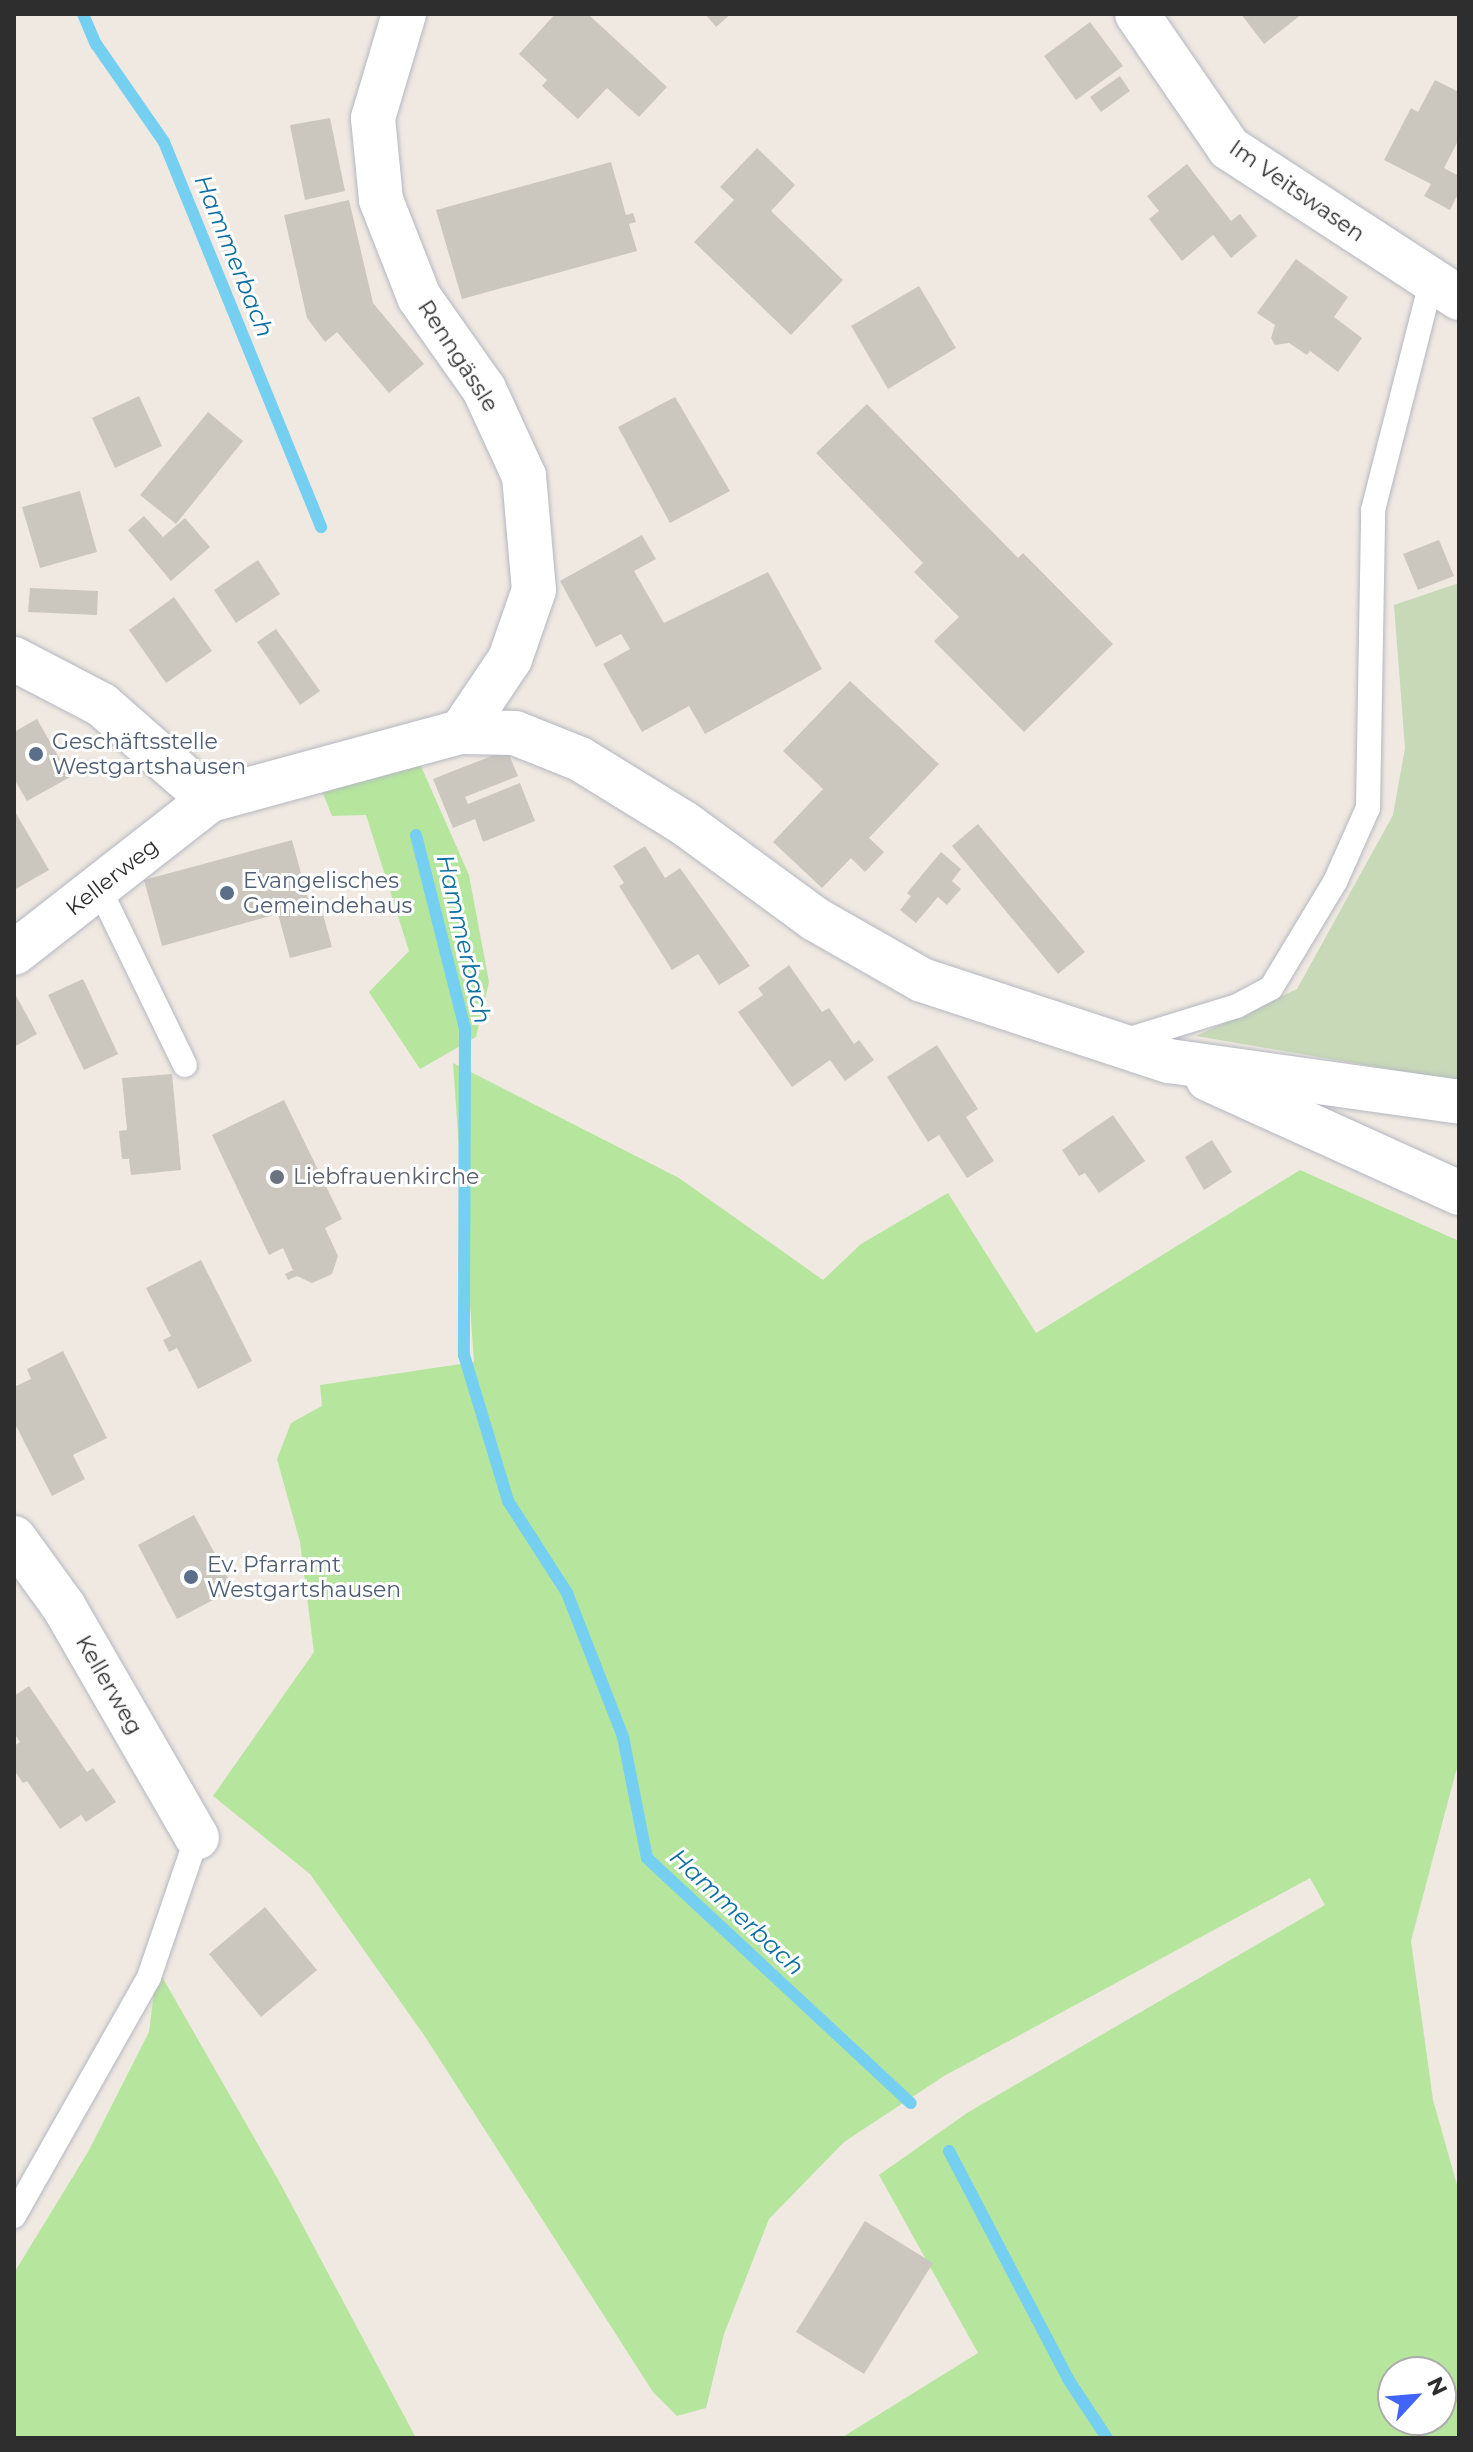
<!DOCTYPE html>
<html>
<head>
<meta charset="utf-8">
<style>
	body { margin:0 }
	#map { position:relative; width:1473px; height:2452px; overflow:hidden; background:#efe9e1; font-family:Montserrat,sans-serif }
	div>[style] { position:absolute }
	.green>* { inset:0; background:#b6e59e }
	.cemetery>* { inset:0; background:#c8d9b8 }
	.stream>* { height:12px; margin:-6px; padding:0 6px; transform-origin:6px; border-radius:6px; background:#75cff0 }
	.building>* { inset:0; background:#cbc7bf }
	.roads { filter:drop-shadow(0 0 2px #b4b7c1) drop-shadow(0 0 2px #b4b7c1) }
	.lane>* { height:24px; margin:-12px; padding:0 12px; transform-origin:12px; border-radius:12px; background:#fff }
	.street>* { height:44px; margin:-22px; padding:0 22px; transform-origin:22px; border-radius:22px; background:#fff }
	.dots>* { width:22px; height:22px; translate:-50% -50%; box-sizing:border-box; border:4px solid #fff; border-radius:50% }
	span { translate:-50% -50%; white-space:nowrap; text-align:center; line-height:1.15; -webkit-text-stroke:6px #fff; paint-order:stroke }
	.street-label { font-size:22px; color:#2e2e2e }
	.service-label { font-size:22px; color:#4e5e75 }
	.left { translate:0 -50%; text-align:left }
	.worship-label { font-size:22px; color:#5b616d }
	.water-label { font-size:24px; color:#0d6fa3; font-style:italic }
	.frame { position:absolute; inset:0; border:16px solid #2e2e2e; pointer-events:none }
	.north { position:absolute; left:1377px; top:2356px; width:80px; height:80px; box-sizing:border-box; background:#fff; border:2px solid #ababab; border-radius:50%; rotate:64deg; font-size:22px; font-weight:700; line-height:32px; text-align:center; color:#2e2e2e }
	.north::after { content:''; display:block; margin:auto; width:28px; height:36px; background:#4264fb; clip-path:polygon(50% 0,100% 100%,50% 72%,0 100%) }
</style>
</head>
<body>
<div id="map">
	<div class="green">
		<div style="clip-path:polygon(420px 764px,469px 875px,489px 982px,476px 1037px,420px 1069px,369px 992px,409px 951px,366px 815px,332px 816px,322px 791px)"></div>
		<div style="clip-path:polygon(evenodd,453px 1063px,679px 1178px,823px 1280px,861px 1244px,948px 1193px,1036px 1333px,1300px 1170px,1459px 1241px,1459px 1760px,1411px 1941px,1433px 2100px,1459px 2192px,1459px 2438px,841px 2438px,978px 2353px,879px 2175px,967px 2113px,1325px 1905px,1310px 1878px,944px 2076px,844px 2142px,769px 2219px,724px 2334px,706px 2408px,677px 2416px,653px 2392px,424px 2035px,310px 1874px,213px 1796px,314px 1652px,300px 1542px,277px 1459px,291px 1423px,322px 1406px,320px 1385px,474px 1362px,453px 1063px,1393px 2372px,1441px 2372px,1441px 2420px,1393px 2420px,1393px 2372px)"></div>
		<div style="clip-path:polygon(157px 1968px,280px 2183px,416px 2438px,14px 2438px,14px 2273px,88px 2152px,149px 2032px)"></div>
	</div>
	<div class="cemetery">
		<div style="clip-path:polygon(1459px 583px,1459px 1081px,1196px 1036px,1297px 989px,1393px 815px,1405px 748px,1394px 605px)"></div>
	</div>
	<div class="stream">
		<div style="left:83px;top:14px;width:33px;rotate:67deg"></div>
		<div style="left:96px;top:44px;width:119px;rotate:55.2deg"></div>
		<div style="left:164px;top:142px;width:416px;rotate:67.8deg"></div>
		<div style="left:416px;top:835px;width:199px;rotate:75.8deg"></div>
		<div style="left:465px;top:1028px;width:327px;rotate:90.2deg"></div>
		<div style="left:464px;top:1355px;width:152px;rotate:73.2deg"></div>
		<div style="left:508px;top:1501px;width:109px;rotate:57.3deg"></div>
		<div style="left:567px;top:1593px;width:155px;rotate:68.7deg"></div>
		<div style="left:623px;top:1737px;width:123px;rotate:78.8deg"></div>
		<div style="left:647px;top:1858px;width:360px;rotate:42.9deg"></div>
		<div style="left:949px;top:2151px;width:257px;rotate:62.4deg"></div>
		<div style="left:1068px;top:2379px;width:71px;rotate:56.5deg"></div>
	</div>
	<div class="building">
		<div style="clip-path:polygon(555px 14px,588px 14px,667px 87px,639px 117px,607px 88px,578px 119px,542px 86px,547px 80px,519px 54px)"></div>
		<div style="clip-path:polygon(705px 14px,731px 14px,716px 27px)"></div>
		<div style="clip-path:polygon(1241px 14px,1302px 14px,1264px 44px)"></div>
		<div style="clip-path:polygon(1090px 22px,1123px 66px,1076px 100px,1044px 56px)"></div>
		<div style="clip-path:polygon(1120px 76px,1130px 91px,1101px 112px,1090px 97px)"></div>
		<div style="clip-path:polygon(1435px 80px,1459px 92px,1459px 139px,1444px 168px,1459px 176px,1459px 192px,1450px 210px,1424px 196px,1431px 184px,1384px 160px,1411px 108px,1418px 112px)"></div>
		<div style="clip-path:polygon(330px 118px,345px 191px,305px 200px,290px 125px)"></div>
		<div style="clip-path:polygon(757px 148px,795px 185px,771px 211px,843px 280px,791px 335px,694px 242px,734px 200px,720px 187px)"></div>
		<div style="clip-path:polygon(611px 162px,626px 215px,633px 213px,636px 222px,629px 224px,637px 251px,462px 299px,436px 210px)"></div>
		<div style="clip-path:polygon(1187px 164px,1231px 221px,1240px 214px,1257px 236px,1231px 258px,1213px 235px,1182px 261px,1149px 219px,1159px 211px,1147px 196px)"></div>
		<div style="clip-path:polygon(349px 200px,373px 303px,424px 364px,389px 393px,337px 332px,325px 342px,307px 318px,284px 215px)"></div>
		<div style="clip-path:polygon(1296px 259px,1348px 297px,1334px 317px,1362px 338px,1338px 372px,1310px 351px,1307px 355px,1289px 343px,1275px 345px,1271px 338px,1275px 325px,1257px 313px)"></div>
		<div style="clip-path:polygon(919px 286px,956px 348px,888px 389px,851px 326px)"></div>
		<div style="clip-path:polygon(139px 396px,162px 446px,115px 468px,92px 418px)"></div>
		<div style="clip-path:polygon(675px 397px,730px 491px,670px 523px,618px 427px)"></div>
		<div style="clip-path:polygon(867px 404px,1018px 558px,1023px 553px,1113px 644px,1024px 732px,934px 641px,959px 617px,914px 572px,923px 563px,816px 453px)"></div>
		<div style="clip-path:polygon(208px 412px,243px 441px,176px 524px,140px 495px)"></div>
		<div style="clip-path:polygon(80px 491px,97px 552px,40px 568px,22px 507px)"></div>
		<div style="clip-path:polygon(144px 516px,163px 537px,185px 518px,210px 547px,171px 581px,128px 530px)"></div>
		<div style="clip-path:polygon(642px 535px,656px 559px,634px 571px,664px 623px,768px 572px,822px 669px,705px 734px,689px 706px,642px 732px,603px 664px,630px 649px,621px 634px,596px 647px,560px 581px)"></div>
		<div style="clip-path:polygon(1439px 540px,1454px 576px,1418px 590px,1403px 554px)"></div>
		<div style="clip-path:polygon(258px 560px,280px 594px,236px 623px,214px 590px)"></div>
		<div style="clip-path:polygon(30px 588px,98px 591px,97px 615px,28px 612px)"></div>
		<div style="clip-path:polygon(174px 597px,212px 651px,166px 683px,129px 630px)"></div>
		<div style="clip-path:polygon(276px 629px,320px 691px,300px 705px,257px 642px)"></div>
		<div style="clip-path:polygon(850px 681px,939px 764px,869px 838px,884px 852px,865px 872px,851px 858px,822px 888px,773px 842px,823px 789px,783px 751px)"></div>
		<div style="clip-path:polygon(37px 719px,70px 777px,27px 801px,14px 779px,14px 732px)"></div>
		<div style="clip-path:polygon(507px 750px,518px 776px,465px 797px,468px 804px,520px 783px,535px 821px,483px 842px,475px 819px,453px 828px,433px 779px)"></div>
		<div style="clip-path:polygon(14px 810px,49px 870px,14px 890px)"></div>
		<div style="clip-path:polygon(978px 824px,1085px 952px,1058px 974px,952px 846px)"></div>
		<div style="clip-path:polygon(292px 840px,310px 906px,306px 912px,321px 907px,332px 947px,290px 958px,278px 914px,162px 946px,144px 880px)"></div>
		<div style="clip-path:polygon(645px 846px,665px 878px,680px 868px,750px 966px,719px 985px,698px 954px,672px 970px,619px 886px,624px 883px,613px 866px)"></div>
		<div style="clip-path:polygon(941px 852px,961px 869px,952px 881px,961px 889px,947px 905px,938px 897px,916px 923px,900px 910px,911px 896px,907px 893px)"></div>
		<div style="clip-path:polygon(789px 965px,822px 1012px,829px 1008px,854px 1044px,859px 1040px,874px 1060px,845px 1081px,830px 1060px,792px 1087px,738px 1012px,763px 995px,758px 988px)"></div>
		<div style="clip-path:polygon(83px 979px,118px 1054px,84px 1070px,48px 995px)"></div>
		<div style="clip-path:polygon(14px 992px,37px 1034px,14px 1047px)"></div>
		<div style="clip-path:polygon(937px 1045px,978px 1109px,966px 1117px,994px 1161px,967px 1178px,939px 1135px,928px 1142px,887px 1077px)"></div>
		<div style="clip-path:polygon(172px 1074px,181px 1170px,131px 1175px,129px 1159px,122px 1159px,119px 1131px,127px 1130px,122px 1078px)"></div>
		<div style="clip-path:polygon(284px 1100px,342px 1219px,325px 1228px,338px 1256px,332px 1274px,312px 1283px,297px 1276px,288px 1280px,285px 1274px,293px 1270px,283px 1248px,269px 1255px,212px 1135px)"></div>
		<div style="clip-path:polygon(1113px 1115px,1145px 1161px,1099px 1193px,1085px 1173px,1079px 1176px,1062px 1150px)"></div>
		<div style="clip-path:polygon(1212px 1140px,1232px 1172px,1204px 1190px,1185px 1157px)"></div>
		<div style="clip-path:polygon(201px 1260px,252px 1361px,198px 1389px,177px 1348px,169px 1352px,163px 1340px,171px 1336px,146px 1288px)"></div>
		<div style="clip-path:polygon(63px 1351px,107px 1438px,73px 1455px,85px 1479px,52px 1496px,14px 1422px,14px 1387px,31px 1379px,27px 1369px)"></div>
		<div style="clip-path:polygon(194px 1515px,234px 1589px,177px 1619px,138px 1545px)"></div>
		<div style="clip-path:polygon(29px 1686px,87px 1772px,93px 1768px,116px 1802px,86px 1822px,81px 1815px,60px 1829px,27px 1781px,23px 1783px,14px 1770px,14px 1746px,20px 1742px,14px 1733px,14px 1696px)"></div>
		<div style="clip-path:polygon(265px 1907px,317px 1970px,261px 2017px,209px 1954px)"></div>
		<div style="clip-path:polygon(865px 2221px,933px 2263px,864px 2374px,796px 2332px)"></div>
	</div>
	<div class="roads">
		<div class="lane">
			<div style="left:98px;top:886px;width:199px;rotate:64.1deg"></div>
			<div style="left:1120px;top:1042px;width:122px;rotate:-17.1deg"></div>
			<div style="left:1237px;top:1006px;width:38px;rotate:-28deg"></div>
			<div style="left:1271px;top:988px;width:124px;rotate:-58.9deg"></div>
			<div style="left:1335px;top:882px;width:81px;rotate:-66deg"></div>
			<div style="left:1368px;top:808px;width:298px;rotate:-89deg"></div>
			<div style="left:1373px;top:510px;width:234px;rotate:-75.7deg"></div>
			<div style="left:14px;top:2216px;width:274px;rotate:-60.5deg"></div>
			<div style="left:149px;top:1977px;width:148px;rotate:-71.1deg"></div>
		</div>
		<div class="street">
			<div style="left:404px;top:14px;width:109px;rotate:106.6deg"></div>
			<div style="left:373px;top:118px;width:82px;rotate:84.4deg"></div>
			<div style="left:381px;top:200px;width:104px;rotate:68.6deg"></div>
			<div style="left:419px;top:297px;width:113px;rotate:54.8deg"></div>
			<div style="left:484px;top:389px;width:96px;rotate:65.3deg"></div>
			<div style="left:524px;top:476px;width:114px;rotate:85deg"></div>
			<div style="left:534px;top:590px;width:73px;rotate:109.2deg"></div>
			<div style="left:510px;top:659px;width:88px;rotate:123.9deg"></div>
			<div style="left:1137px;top:14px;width:163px;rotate:55.5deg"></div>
			<div style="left:1229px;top:148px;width:275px;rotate:33.1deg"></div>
			<div style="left:14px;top:659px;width:99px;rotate:27.6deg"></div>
			<div style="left:102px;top:705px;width:144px;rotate:41.3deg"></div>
			<div style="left:210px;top:800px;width:260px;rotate:-15.2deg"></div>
			<div style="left:461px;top:732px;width:54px;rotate:1.1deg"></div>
			<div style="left:515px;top:733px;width:70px;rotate:21.8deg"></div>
			<div style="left:580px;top:759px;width:122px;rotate:31.6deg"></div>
			<div style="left:684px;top:823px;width:162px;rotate:36.2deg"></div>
			<div style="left:815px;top:919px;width:123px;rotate:29.7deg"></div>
			<div style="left:922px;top:980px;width:260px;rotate:18.2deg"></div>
			<div style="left:1169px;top:1061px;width:293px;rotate:8deg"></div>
			<div style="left:14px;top:953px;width:249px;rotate:-38deg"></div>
			<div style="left:1208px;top:1079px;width:276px;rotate:24.4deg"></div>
			<div style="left:14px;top:1538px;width:85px;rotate:54.1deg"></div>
			<div style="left:64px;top:1607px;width:266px;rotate:60deg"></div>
		</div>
	</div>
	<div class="dots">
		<div style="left:36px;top:754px;background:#5c6f8a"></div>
		<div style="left:227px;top:893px;background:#5c6f8a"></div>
		<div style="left:277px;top:1177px;background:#6b7280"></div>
		<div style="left:191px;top:1577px;background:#5c6f8a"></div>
	</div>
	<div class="street-label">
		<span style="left:1297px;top:191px;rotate:35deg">Im Veitswasen</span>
		<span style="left:458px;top:356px;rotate:57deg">Renngässle</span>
		<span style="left:112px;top:877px;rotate:-38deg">Kellerweg</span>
		<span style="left:109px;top:1685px;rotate:60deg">Kellerweg</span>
	</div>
	<div class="service-label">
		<span class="left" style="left:52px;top:754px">Geschäftsstelle<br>Westgartshausen</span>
		<span class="left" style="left:243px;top:893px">Evangelisches<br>Gemeindehaus</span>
		<span class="left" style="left:207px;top:1577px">Ev. Pfarramt<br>Westgartshausen</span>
	</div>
	<div class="worship-label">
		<span class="left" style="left:293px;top:1177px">Liebfrauenkirche</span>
	</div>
	<div class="water-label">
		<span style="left:234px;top:256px;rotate:68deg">Hammerbach</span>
		<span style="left:464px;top:939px;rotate:77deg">Hammerbach</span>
		<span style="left:737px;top:1912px;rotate:43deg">Hammerbach</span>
	</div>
	<div class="frame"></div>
	<div class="north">N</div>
</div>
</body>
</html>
